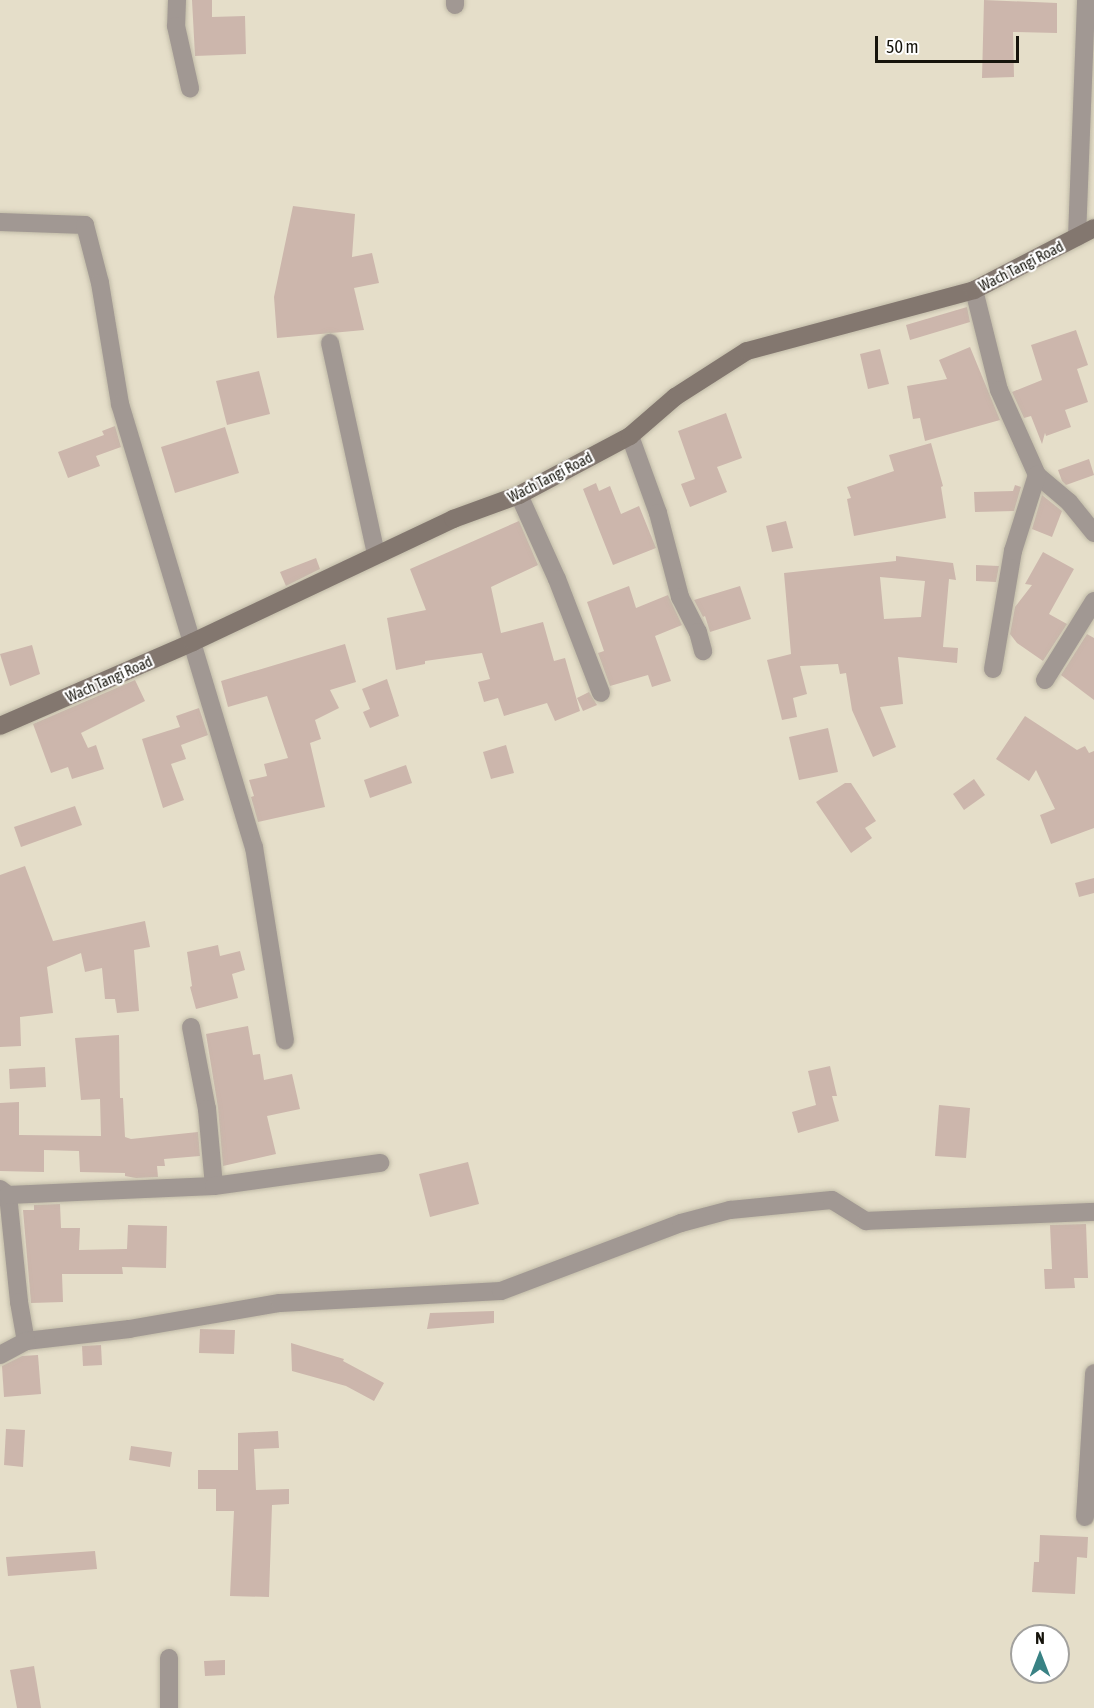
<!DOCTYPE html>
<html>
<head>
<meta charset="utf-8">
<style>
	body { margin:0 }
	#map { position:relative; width:1094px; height:1708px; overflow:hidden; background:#e5dec9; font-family:"Asap Condensed",sans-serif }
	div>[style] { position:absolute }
	.building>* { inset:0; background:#ccb6ac }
	.roads { filter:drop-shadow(0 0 2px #c0baa7) drop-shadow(0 0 2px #c0baa7) }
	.street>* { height:18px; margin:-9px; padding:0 9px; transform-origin:9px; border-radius:9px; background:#a19893 }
	.secondary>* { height:18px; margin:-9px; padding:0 9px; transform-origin:9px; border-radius:9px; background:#83776f }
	span { translate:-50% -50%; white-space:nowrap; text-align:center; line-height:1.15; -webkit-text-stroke:4.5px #fff; paint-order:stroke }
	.street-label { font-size:15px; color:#16140c }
	.north { position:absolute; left:1010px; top:1624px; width:60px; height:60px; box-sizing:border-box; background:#fff; border:2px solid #a2a19e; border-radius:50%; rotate:0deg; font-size:16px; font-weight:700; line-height:24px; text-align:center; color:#16140c }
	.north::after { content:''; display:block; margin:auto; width:21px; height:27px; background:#398284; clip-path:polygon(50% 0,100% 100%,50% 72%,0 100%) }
	.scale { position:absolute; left:875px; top:36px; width:144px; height:27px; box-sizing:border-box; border:3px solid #16140c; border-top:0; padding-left:8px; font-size:18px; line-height:21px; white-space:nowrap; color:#16140c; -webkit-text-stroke:4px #fff; paint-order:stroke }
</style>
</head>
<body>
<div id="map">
	<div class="building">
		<div style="clip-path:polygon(192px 0,212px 0,212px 17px,245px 16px,246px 54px,195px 56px)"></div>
		<div style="clip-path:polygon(984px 0,1057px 3px,1057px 33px,1013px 32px,1014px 77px,982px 78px)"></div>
		<div style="clip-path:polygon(293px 206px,355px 214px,352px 257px,372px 253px,379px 283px,354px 288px,364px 330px,277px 338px,274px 297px)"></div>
		<div style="clip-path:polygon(967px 307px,970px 322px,910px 340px,906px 325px)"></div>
		<div style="clip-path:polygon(1076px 330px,1088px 365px,1077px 369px,1088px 402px,1065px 410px,1071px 427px,1046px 436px,1045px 433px,1042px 444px,1031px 416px,1024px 418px,1012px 392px,1042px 380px,1031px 345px)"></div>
		<div style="clip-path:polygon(970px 347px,1000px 420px,925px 441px,920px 418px,913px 419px,907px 386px,947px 379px,939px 360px)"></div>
		<div style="clip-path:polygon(880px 349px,889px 384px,868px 389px,860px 354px)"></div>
		<div style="clip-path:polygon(259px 371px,270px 414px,227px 425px,216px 381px)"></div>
		<div style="clip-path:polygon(726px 413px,742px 458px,717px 467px,727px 492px,690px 507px,681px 484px,695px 479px,678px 431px)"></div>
		<div style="clip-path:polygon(115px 426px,121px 447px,96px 456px,100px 466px,68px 478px,58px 452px,104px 435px,102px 431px)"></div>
		<div style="clip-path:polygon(225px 427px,239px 473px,175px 493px,161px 447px)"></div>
		<div style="clip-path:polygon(931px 443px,943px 486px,941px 487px,946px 518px,854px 536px,847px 499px,851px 498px,847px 487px,894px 471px,889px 455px)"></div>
		<div style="clip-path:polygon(1089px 459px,1094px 475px,1066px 485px,1062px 481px,1058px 470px)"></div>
		<div style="clip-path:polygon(596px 483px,599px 491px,610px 486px,621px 514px,639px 506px,656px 548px,613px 565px,583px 489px)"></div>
		<div style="clip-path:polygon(1015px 485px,1021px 487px,1014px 511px,975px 512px,974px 492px,1013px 491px)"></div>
		<div style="clip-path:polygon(1042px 495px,1062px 511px,1052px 537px,1032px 529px)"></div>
		<div style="clip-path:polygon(519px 521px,538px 565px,491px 587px,501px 633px,543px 622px,554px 661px,565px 658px,580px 711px,555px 721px,547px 703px,504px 716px,498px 698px,484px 702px,478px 682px,490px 679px,482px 653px,425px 661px,425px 664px,396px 670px,387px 618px,426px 610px,410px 569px)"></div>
		<div style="clip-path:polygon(786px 521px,793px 548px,772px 552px,766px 526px)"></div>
		<div style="clip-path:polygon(1043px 552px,1074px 569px,1049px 614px,1067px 624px,1043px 661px,1017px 643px,1010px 634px,1015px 607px,1032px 585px,1025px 584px)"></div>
		<div style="clip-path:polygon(evenodd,896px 556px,953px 563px,956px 580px,949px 579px,943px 647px,958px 648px,957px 663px,898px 657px,903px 704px,880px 707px,896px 747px,873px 757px,852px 710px,846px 673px,840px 674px,838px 664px,800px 666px,807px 694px,793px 698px,797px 717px,782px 720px,767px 660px,791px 654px,784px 573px,896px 561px,896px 556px,880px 577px,925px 581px,921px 617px,884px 619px,880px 577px)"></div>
		<div style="clip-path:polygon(316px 558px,320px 569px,286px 586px,280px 572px)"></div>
		<div style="clip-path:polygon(976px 565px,999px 566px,996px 582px,976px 581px)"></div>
		<div style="clip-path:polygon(629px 586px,636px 608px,668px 595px,682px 625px,655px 636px,671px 681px,652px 687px,648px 675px,610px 686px,598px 653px,604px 651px,587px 602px)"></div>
		<div style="clip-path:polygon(740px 586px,751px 619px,710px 632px,705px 616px,703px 617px,694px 600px)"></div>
		<div style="clip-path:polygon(1087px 634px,1094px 638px,1094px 700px,1061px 675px)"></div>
		<div style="clip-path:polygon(345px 644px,356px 682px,330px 690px,339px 708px,315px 720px,321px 739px,310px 743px,325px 807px,258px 822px,251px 797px,254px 796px,249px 780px,267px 776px,264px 764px,288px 758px,267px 696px,228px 707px,221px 681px)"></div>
		<div style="clip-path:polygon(32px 645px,40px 674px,10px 686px,0 654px)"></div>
		<div style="clip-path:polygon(387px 679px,399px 716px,370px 728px,363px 712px,370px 709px,362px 689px)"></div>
		<div style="clip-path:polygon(135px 680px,145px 701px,81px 733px,88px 748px,96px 745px,104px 769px,72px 779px,68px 767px,51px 773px,33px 724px)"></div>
		<div style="clip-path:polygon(589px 692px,597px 705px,583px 711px,577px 698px)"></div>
		<div style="clip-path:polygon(199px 708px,208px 735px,181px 745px,186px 759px,171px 764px,184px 800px,163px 808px,142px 739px,180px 727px,176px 716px)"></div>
		<div style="clip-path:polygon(1025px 716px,1077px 750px,1085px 746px,1089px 753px,1094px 751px,1094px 828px,1051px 844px,1040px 815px,1055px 809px,1036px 770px,1029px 781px,996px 759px)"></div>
		<div style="clip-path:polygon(828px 728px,838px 772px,799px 780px,789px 737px)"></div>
		<div style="clip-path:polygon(506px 745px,514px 773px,491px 779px,483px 752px)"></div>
		<div style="clip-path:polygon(406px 765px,412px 783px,370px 798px,364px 780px)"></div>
		<div style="clip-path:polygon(974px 779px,985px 795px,964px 810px,953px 794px)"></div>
		<div style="clip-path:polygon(845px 783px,851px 783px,876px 821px,865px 828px,872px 838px,851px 853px,816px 802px)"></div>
		<div style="clip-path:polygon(75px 806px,82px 825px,21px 847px,14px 827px)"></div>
		<div style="clip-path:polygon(25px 866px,53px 941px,145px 921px,150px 947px,134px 950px,139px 1011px,117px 1013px,115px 999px,105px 999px,102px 968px,85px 972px,81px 953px,47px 967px,53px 1013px,20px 1017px,21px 1046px,0 1047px,0 875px)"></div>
		<div style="clip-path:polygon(1094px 878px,1094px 893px,1079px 897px,1075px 883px)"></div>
		<div style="clip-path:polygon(218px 945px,220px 956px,240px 951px,245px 970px,232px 974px,238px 998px,196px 1009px,190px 987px,192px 986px,187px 952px)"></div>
		<div style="clip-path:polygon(248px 1026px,253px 1055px,260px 1054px,264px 1080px,292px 1074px,300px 1109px,267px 1116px,276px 1154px,223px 1166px,218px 1108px,206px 1034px)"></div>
		<div style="clip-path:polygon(119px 1035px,120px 1098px,123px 1098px,125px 1137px,131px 1139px,198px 1132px,200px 1156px,164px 1159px,165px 1166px,157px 1166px,158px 1177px,136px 1178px,125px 1176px,125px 1173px,80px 1172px,79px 1151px,44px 1150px,44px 1172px,0 1171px,0 1103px,19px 1102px,19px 1135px,101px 1136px,100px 1099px,81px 1100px,75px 1038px)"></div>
		<div style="clip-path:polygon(830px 1066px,837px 1096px,832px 1096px,839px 1121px,798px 1133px,792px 1112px,816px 1105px,808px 1071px)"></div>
		<div style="clip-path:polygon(45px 1067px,46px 1087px,10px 1089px,9px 1069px)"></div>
		<div style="clip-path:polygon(939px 1105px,970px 1108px,966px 1158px,935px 1156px)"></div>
		<div style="clip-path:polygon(468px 1162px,479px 1204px,430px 1217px,419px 1174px)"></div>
		<div style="clip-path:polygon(60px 1204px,61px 1228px,80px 1228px,79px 1250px,127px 1249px,128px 1225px,167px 1226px,166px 1268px,122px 1267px,123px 1274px,62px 1274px,63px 1302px,31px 1303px,23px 1210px,34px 1210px,34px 1205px)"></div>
		<div style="clip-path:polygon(1086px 1224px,1088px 1278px,1074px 1278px,1075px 1288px,1045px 1289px,1044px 1269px,1052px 1269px,1050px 1225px)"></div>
		<div style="clip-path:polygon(494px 1311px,494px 1323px,427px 1329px,430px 1313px)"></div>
		<div style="clip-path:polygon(200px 1329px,235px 1330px,234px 1354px,199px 1353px)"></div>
		<div style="clip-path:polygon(291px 1343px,344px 1359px,343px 1361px,384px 1383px,374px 1401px,346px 1386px,292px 1371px)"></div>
		<div style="clip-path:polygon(101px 1345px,102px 1365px,83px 1366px,82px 1346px)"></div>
		<div style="clip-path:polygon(38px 1355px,41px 1394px,4px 1397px,2px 1366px,22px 1356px)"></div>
		<div style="clip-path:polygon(6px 1429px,25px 1430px,23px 1467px,4px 1465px)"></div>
		<div style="clip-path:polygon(278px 1431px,279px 1448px,254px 1449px,256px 1490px,289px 1489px,289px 1504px,272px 1505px,269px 1597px,230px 1596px,234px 1511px,216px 1511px,216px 1489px,198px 1489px,198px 1470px,238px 1470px,238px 1433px)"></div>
		<div style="clip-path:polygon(131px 1446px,172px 1452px,170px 1467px,129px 1460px)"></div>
		<div style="clip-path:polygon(1040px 1535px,1088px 1537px,1087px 1558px,1077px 1557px,1075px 1594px,1032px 1592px,1034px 1562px,1039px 1562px)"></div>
		<div style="clip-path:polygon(95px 1551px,97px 1569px,8px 1576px,6px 1557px)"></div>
		<div style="clip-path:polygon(225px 1660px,225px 1675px,205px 1676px,204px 1661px)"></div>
		<div style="clip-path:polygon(34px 1666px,41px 1708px,17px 1708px,10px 1670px)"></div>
	</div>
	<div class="roads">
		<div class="street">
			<div style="left:177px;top:0;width:26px;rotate:92deg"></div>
			<div style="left:176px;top:26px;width:64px;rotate:77.3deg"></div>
			<div style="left:455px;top:5px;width:5px;rotate:-90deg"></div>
			<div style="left:0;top:222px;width:85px;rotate:2deg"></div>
			<div style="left:85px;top:225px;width:60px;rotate:75.5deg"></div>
			<div style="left:100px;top:283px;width:123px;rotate:80.6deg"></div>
			<div style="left:120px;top:404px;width:463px;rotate:73.2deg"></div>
			<div style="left:254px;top:847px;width:196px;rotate:80.9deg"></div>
			<div style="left:1077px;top:237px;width:237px;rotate:-87.8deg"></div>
			<div style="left:974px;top:290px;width:103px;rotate:76deg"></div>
			<div style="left:999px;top:390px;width:93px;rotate:65.9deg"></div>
			<div style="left:1037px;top:475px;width:42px;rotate:40.2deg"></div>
			<div style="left:1069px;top:502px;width:40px;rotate:51deg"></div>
			<div style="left:330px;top:343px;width:216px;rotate:77.7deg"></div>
			<div style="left:630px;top:436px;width:82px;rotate:70deg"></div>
			<div style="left:658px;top:513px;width:87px;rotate:75.3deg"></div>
			<div style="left:680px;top:597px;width:39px;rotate:63deg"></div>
			<div style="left:698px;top:632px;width:20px;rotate:75deg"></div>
			<div style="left:519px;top:495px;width:92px;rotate:65.7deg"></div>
			<div style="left:557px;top:579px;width:122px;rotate:68.9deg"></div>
			<div style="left:993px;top:669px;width:120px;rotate:-80.4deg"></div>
			<div style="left:1013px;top:551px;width:80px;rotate:-72.5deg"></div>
			<div style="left:1045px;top:680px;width:93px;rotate:-58.2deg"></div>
			<div style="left:191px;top:1027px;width:84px;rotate:79deg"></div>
			<div style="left:207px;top:1109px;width:77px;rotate:84.8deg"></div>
			<div style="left:0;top:1189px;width:10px;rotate:37deg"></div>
			<div style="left:8px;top:1195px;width:108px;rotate:84.1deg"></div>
			<div style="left:19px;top:1302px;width:40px;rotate:80deg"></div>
			<div style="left:26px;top:1341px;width:104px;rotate:-6.6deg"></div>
			<div style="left:129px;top:1329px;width:153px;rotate:-9.8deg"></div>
			<div style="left:280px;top:1303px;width:221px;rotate:-3.1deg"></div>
			<div style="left:501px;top:1291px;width:192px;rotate:-20.7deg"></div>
			<div style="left:681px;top:1223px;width:51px;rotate:-14.9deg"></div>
			<div style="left:730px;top:1210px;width:102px;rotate:-5.6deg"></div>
			<div style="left:832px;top:1200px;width:40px;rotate:32deg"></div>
			<div style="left:866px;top:1221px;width:228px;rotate:-2.3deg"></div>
			<div style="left:8px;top:1195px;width:206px;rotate:-2.5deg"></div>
			<div style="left:214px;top:1186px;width:168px;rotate:-7.9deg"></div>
			<div style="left:0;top:1355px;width:30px;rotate:-28deg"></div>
			<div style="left:1085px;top:1517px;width:144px;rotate:-86.4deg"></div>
			<div style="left:169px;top:1658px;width:50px;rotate:90deg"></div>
		</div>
		<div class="secondary">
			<div style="left:0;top:726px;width:210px;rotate:-23.5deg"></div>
			<div style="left:193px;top:642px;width:288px;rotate:-25.3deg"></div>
			<div style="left:453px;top:519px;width:70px;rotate:-20deg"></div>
			<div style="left:519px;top:495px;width:126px;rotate:-28deg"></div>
			<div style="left:630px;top:436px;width:60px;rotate:-40.9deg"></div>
			<div style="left:675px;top:397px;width:85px;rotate:-32.6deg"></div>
			<div style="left:747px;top:351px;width:235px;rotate:-15deg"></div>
			<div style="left:974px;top:290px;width:135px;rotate:-27.3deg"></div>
		</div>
	</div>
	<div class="street-label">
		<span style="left:1021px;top:266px;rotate:-27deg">Wach Tangi Road</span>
		<span style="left:550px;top:477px;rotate:-27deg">Wach Tangi Road</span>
		<span style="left:109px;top:679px;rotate:-24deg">Wach Tangi Road</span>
	</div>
	<div class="north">N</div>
	<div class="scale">50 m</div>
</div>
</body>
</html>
